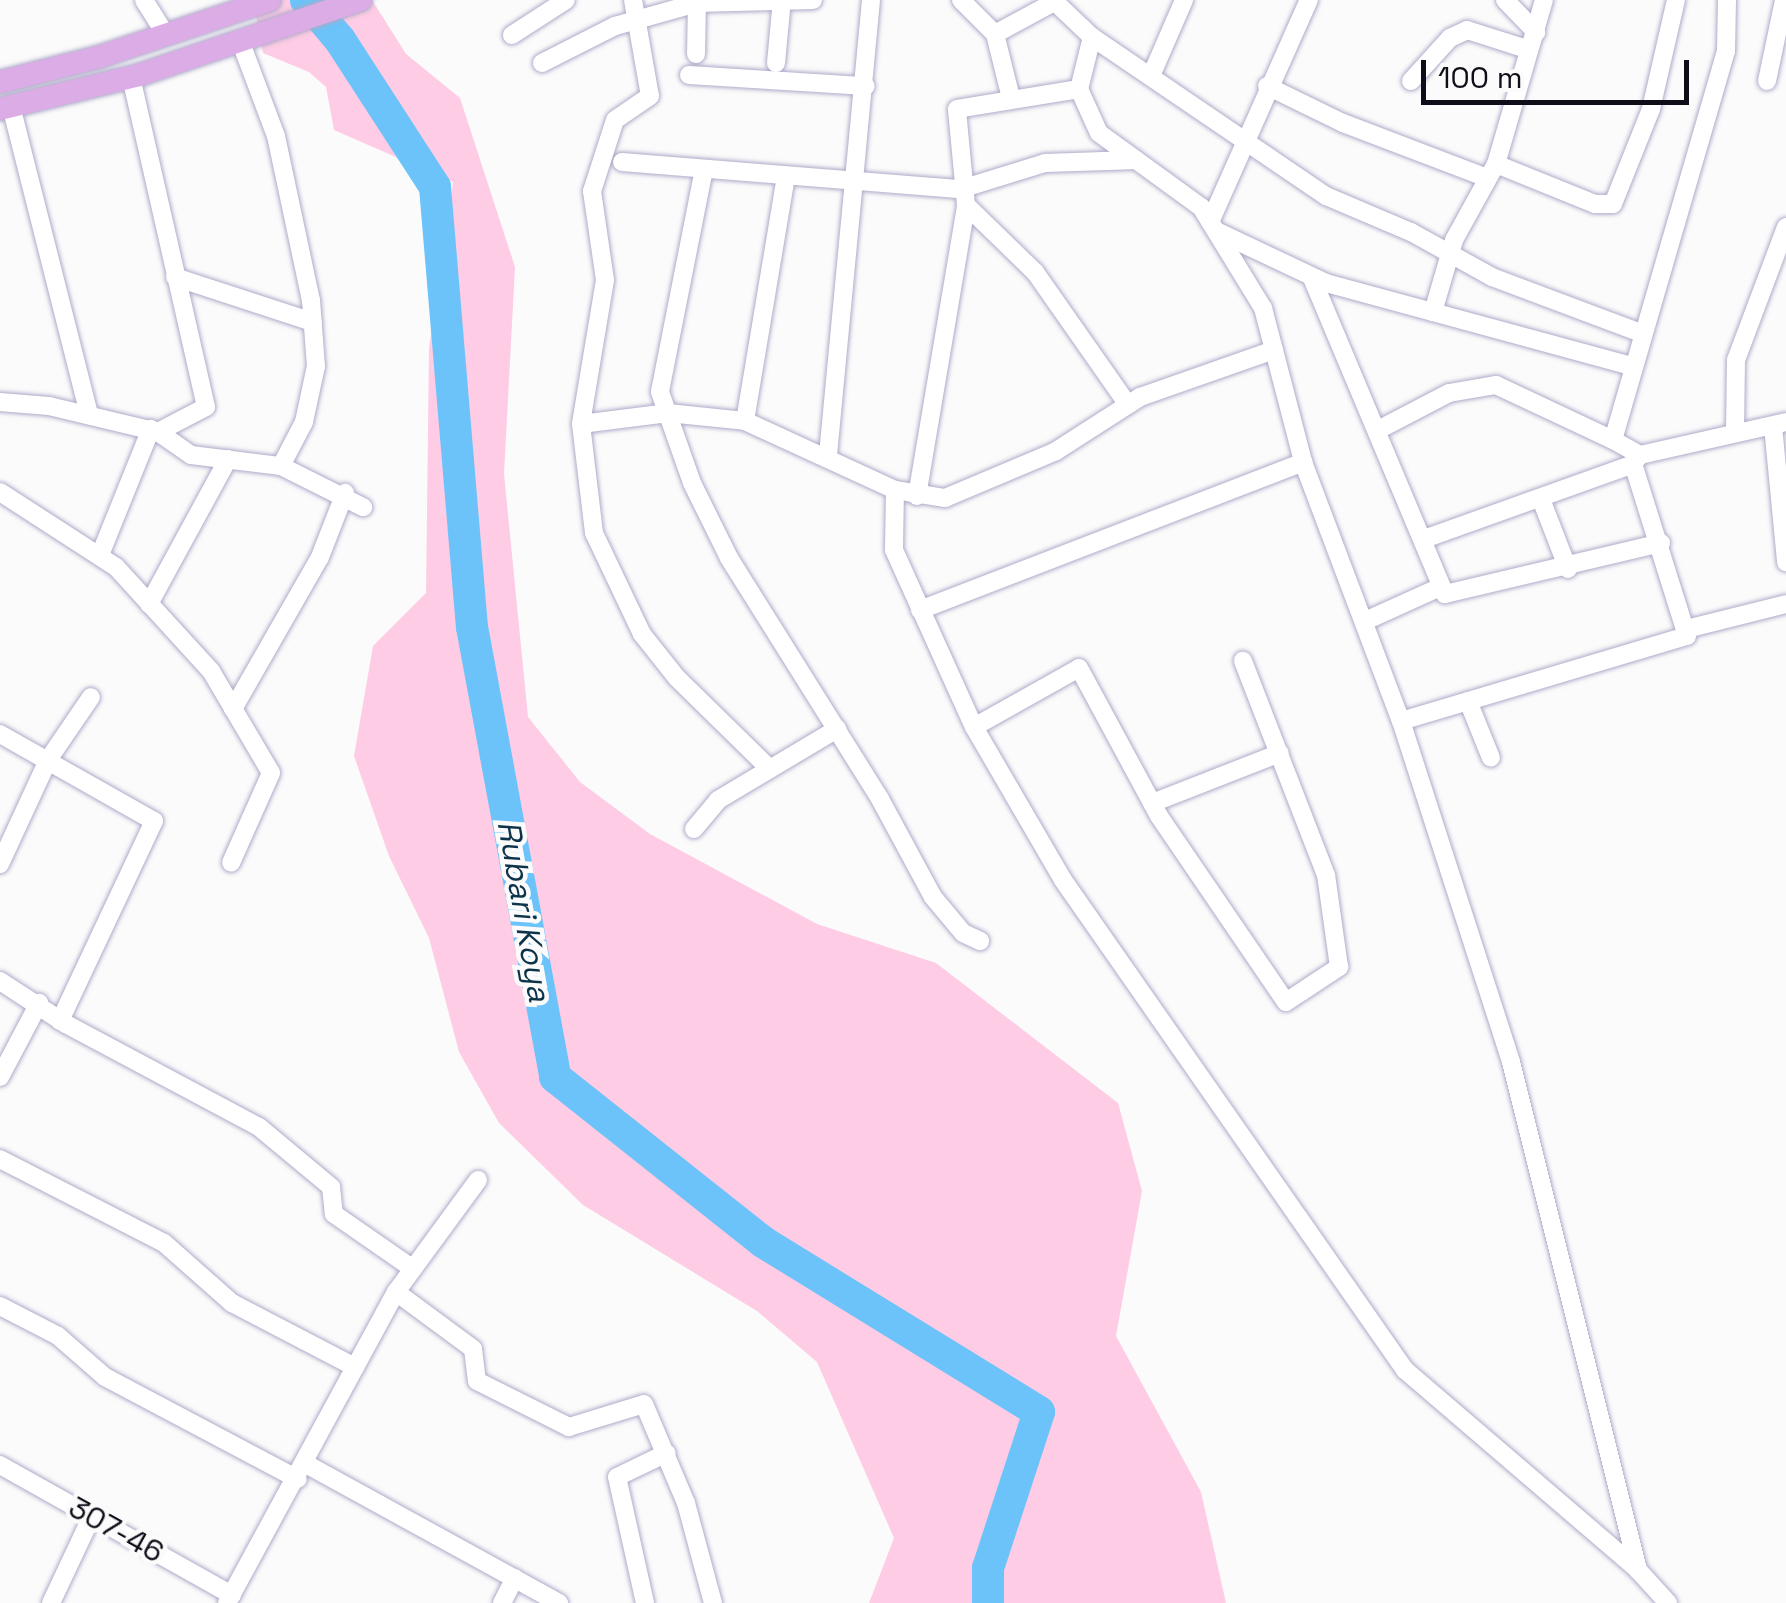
<!DOCTYPE html>
<html>
<head>
<meta charset="utf-8">
<style>
	body { margin:0 }
	#map { position:relative; width:1786px; height:1603px; overflow:hidden; background:#fbfbfb; font-family:"Space Grotesk",sans-serif }
	div>[style] { position:absolute }
	.green>* { inset:0; background:#fecce4 }
	.river>* { height:32px; margin:-16px; padding:0 16px; transform-origin:16px; border-radius:16px; background:#6bc3f9 }
	.roads { filter:drop-shadow(0 0 2px #afaac9) drop-shadow(0 0 2px #afaac9) }
	.minor>* { height:18px; margin:-9px; padding:0 9px; transform-origin:9px; border-radius:9px; background:#fff }
	.major>* { height:22px; margin:-11px; padding:0 11px; transform-origin:11px; border-radius:11px; background:#dcace6 }
	span { translate:-50% -50%; white-space:nowrap; text-align:center; line-height:1.15; -webkit-text-stroke:9px #fbfbfb; paint-order:stroke }
	.street-label { font-size:30px; color:#0f0d18 }
	.water-label { font-size:32px; color:#0c3349; font-style:italic }
	.scale { position:absolute; left:1421px; top:60px; width:268px; height:45px; box-sizing:border-box; border:5px solid #0f0d18; border-top:0; padding-left:12px; font-size:30px; line-height:35px; white-space:nowrap; color:#0f0d18; -webkit-text-stroke:8px #fbfbfb; paint-order:stroke }
</style>
</head>
<body>
<div id="map">
	<div class="green">
		<div style="clip-path:polygon(253px 0,372px 0,406px 54px,460px 98px,515px 267px,504px 474px,528px 717px,580px 782px,650px 834px,817px 924px,936px 963px,1118px 1103px,1142px 1191px,1116px 1336px,1201px 1492px,1226px 1603px,869px 1603px,894px 1538px,817px 1362px,757px 1311px,583px 1205px,499px 1123px,459px 1052px,429px 938px,389px 856px,354px 756px,373px 646px,426px 593px,429px 348px,453px 182px,334px 130px,326px 87px,309px 72px,263px 53px)"></div>
	</div>
	<div class="river">
		<div style="left:306px;top:0;width:52px;rotate:49.6deg"></div>
		<div style="left:340px;top:40px;width:175px;rotate:57.1deg"></div>
		<div style="left:435px;top:187px;width:442px;rotate:85.2deg"></div>
		<div style="left:472px;top:627px;width:458px;rotate:79.5deg"></div>
		<div style="left:555px;top:1077px;width:265px;rotate:38.4deg"></div>
		<div style="left:763px;top:1242px;width:324px;rotate:31.6deg"></div>
		<div style="left:1039px;top:1412px;width:164px;rotate:108.1deg"></div>
		<div style="left:988px;top:1568px;width:35px;rotate:90deg"></div>
	</div>
	<div class="roads">
		<div class="minor">
			<div style="left:144px;top:0;width:40px;rotate:58deg"></div>
			<div style="left:633px;top:0;width:97px;rotate:80deg"></div>
			<div style="left:650px;top:96px;width:42px;rotate:145.6deg"></div>
			<div style="left:615px;top:120px;width:75px;rotate:107.9deg"></div>
			<div style="left:592px;top:191px;width:90px;rotate:81.7deg"></div>
			<div style="left:605px;top:280px;width:146px;rotate:99.5deg"></div>
			<div style="left:581px;top:424px;width:110px;rotate:83.2deg"></div>
			<div style="left:594px;top:533px;width:112px;rotate:64.6deg"></div>
			<div style="left:642px;top:634px;width:56px;rotate:51.5deg"></div>
			<div style="left:677px;top:678px;width:130px;rotate:44.4deg"></div>
			<div style="left:961px;top:0;width:48px;rotate:45deg"></div>
			<div style="left:995px;top:34px;width:69px;rotate:-28.4deg"></div>
			<div style="left:1053px;top:0;width:54px;rotate:43.5deg"></div>
			<div style="left:1092px;top:37px;width:54px;rotate:104deg"></div>
			<div style="left:1079px;top:89px;width:48px;rotate:65.6deg"></div>
			<div style="left:1099px;top:133px;width:126px;rotate:36deg"></div>
			<div style="left:1201px;top:207px;width:119px;rotate:58.5deg"></div>
			<div style="left:1263px;top:308px;width:159px;rotate:75.4deg"></div>
			<div style="left:1303px;top:462px;width:277px;rotate:69.3deg"></div>
			<div style="left:1401px;top:721px;width:358px;rotate:72.1deg"></div>
			<div style="left:1511px;top:1062px;width:524px;rotate:75.96deg"></div>
			<div style="left:1638px;top:1570px;width:45px;rotate:47.7deg"></div>
			<div style="left:1505px;top:0;width:45px;rotate:45.9deg"></div>
			<div style="left:1727px;top:0;width:51px;rotate:91.1deg"></div>
			<div style="left:1726px;top:51px;width:405px;rotate:106.2deg"></div>
			<div style="left:1613px;top:440px;width:31px;rotate:29deg"></div>
			<div style="left:1640px;top:455px;width:150px;rotate:-12.7deg"></div>
			<div style="left:995px;top:34px;width:66px;rotate:76deg"></div>
			<div style="left:512px;top:35px;width:64px;rotate:-32.9deg"></div>
			<div style="left:1092px;top:37px;width:283px;rotate:34.2deg"></div>
			<div style="left:1326px;top:196px;width:92px;rotate:23deg"></div>
			<div style="left:1411px;top:232px;width:93px;rotate:29.1deg"></div>
			<div style="left:1492px;top:277px;width:159px;rotate:20.6deg"></div>
			<div style="left:241px;top:43px;width:99px;rotate:69.4deg"></div>
			<div style="left:276px;top:136px;width:168px;rotate:78deg"></div>
			<div style="left:311px;top:300px;width:66px;rotate:85.7deg"></div>
			<div style="left:316px;top:366px;width:57px;rotate:102.1deg"></div>
			<div style="left:304px;top:422px;width:50px;rotate:117.6deg"></div>
			<div style="left:696px;top:54px;width:54px;rotate:-88.9deg"></div>
			<div style="left:542px;top:63px;width:82px;rotate:-26.9deg"></div>
			<div style="left:615px;top:26px;width:85px;rotate:-15.7deg"></div>
			<div style="left:697px;top:3px;width:116px;rotate:-1.5deg"></div>
			<div style="left:776px;top:63px;width:63px;rotate:-84.6deg"></div>
			<div style="left:689px;top:75px;width:177px;rotate:3.6deg"></div>
			<div style="left:1151px;top:76px;width:83px;rotate:-66.5deg"></div>
			<div style="left:1411px;top:81px;width:58px;rotate:-47.8deg"></div>
			<div style="left:1450px;top:38px;width:19px;rotate:-25deg"></div>
			<div style="left:1467px;top:30px;width:63px;rotate:17.6deg"></div>
			<div style="left:1767px;top:81px;width:83px;rotate:-78.1deg"></div>
			<div style="left:1267px;top:86px;width:85px;rotate:26deg"></div>
			<div style="left:1343px;top:123px;width:154px;rotate:20.9deg"></div>
			<div style="left:11px;top:106px;width:319px;rotate:75.8deg"></div>
			<div style="left:622px;top:162px;width:340px;rotate:4.6deg"></div>
			<div style="left:961px;top:189px;width:88px;rotate:-17.2deg"></div>
			<div style="left:1045px;top:163px;width:91px;rotate:-1.9deg"></div>
			<div style="left:1496px;top:164px;width:107px;rotate:22deg"></div>
			<div style="left:1595px;top:204px;width:18px"></div>
			<div style="left:1613px;top:204px;width:102px;rotate:-68.2deg"></div>
			<div style="left:1651px;top:109px;width:112px;rotate:-77.1deg"></div>
			<div style="left:704px;top:169px;width:227px;rotate:101.2deg"></div>
			<div style="left:660px;top:392px;width:96px;rotate:70.6deg"></div>
			<div style="left:692px;top:483px;width:84px;rotate:63.7deg"></div>
			<div style="left:729px;top:558px;width:284px;rotate:57.9deg"></div>
			<div style="left:880px;top:799px;width:111px;rotate:61.6deg"></div>
			<div style="left:933px;top:897px;width:47px;rotate:50.2deg"></div>
			<div style="left:963px;top:933px;width:19px;rotate:25deg"></div>
			<div style="left:966px;top:205px;width:96px;rotate:44.2deg"></div>
			<div style="left:1035px;top:272px;width:162px;rotate:55deg"></div>
			<div style="left:1210px;top:222px;width:243px;rotate:-66deg"></div>
			<div style="left:1216px;top:231px;width:122px;rotate:25.3deg"></div>
			<div style="left:1326px;top:283px;width:316px;rotate:15.2deg"></div>
			<div style="left:175px;top:277px;width:145px;rotate:18.1deg"></div>
			<div style="left:1312px;top:278px;width:343px;rotate:67.2deg"></div>
			<div style="left:1445px;top:594px;width:222px;rotate:-13.3deg"></div>
			<div style="left:1433px;top:312px;width:75px;rotate:-73.7deg"></div>
			<div style="left:1454px;top:240px;width:87px;rotate:-61.1deg"></div>
			<div style="left:1496px;top:164px;width:171px;rotate:-73.7deg"></div>
			<div style="left:0;top:402px;width:49px;rotate:4.7deg"></div>
			<div style="left:49px;top:406px;width:112px;rotate:13.4deg"></div>
			<div style="left:158px;top:432px;width:54px;rotate:-27.5deg"></div>
			<div style="left:206px;top:407px;width:338px;rotate:-102.8deg"></div>
			<div style="left:745px;top:421px;width:249px;rotate:-80.5deg"></div>
			<div style="left:581px;top:424px;width:88px;rotate:-7.2deg"></div>
			<div style="left:668px;top:413px;width:77px;rotate:5.9deg"></div>
			<div style="left:745px;top:421px;width:165px;rotate:24.7deg"></div>
			<div style="left:895px;top:490px;width:51px;rotate:9.1deg"></div>
			<div style="left:945px;top:498px;width:121px;rotate:-22.9deg"></div>
			<div style="left:1056px;top:451px;width:100px;rotate:-32.7deg"></div>
			<div style="left:1140px;top:397px;width:142px;rotate:-19.3deg"></div>
			<div style="left:1773px;top:426px;width:137px;rotate:84.5deg"></div>
			<div style="left:1378px;top:430px;width:80px;rotate:-27.5deg"></div>
			<div style="left:1449px;top:393px;width:48px;rotate:-9.7deg"></div>
			<div style="left:1496px;top:385px;width:129px;rotate:25.2deg"></div>
			<div style="left:158px;top:432px;width:40px;rotate:34.9deg"></div>
			<div style="left:191px;top:455px;width:91px;rotate:7deg"></div>
			<div style="left:281px;top:466px;width:92px;rotate:26.6deg"></div>
			<div style="left:1735px;top:432px;width:72px;rotate:-89.2deg"></div>
			<div style="left:1736px;top:360px;width:142px;rotate:-69.4deg"></div>
			<div style="left:828px;top:455px;width:457px;rotate:-84.6deg"></div>
			<div style="left:895px;top:490px;width:60px;rotate:91deg"></div>
			<div style="left:894px;top:550px;width:194px;rotate:65.7deg"></div>
			<div style="left:974px;top:727px;width:177px;rotate:59.8deg"></div>
			<div style="left:1063px;top:880px;width:598px;rotate:55.09deg"></div>
			<div style="left:1405px;top:1370px;width:307px;rotate:40.6deg"></div>
			<div style="left:0;top:492px;width:138px;rotate:32.9deg"></div>
			<div style="left:116px;top:567px;width:141px;rotate:47.6deg"></div>
			<div style="left:211px;top:671px;width:118px;rotate:59.5deg"></div>
			<div style="left:271px;top:773px;width:98px;rotate:114deg"></div>
			<div style="left:917px;top:496px;width:295px;rotate:-80.4deg"></div>
			<div style="left:966px;top:205px;width:96px;rotate:-95.4deg"></div>
			<div style="left:957px;top:109px;width:124px;rotate:-9.3deg"></div>
			<div style="left:1541px;top:499px;width:75px;rotate:68.9deg"></div>
			<div style="left:1424px;top:539px;width:222px;rotate:-19.7deg"></div>
			<div style="left:100px;top:555px;width:136px;rotate:-68deg"></div>
			<div style="left:149px;top:604px;width:165px;rotate:-61.4deg"></div>
			<div style="left:920px;top:610px;width:411px;rotate:-21.1deg"></div>
			<div style="left:1365px;top:621px;width:80px;rotate:-24.3deg"></div>
			<div style="left:1690px;top:628px;width:99px;rotate:-14deg"></div>
			<div style="left:1468px;top:701px;width:61px;rotate:68deg"></div>
			<div style="left:233px;top:709px;width:175px;rotate:-60.2deg"></div>
			<div style="left:320px;top:557px;width:69px;rotate:-68.7deg"></div>
			<div style="left:1401px;top:721px;width:298px;rotate:-16.6deg"></div>
			<div style="left:1687px;top:636px;width:180px;rotate:-107.4deg"></div>
			<div style="left:1633px;top:464px;width:11px;rotate:-52deg"></div>
			<div style="left:974px;top:727px;width:120px;rotate:-29.3deg"></div>
			<div style="left:1079px;top:668px;width:168px;rotate:61.6deg"></div>
			<div style="left:1159px;top:816px;width:225px;rotate:55.7deg"></div>
			<div style="left:1286px;top:1002px;width:64px;rotate:-33.4deg"></div>
			<div style="left:1339px;top:967px;width:93px;rotate:-98deg"></div>
			<div style="left:1326px;top:875px;width:230px;rotate:-111.2deg"></div>
			<div style="left:0;top:734px;width:177px;rotate:29.5deg"></div>
			<div style="left:154px;top:821px;width:221px;rotate:115.2deg"></div>
			<div style="left:1152px;top:803px;width:137px;rotate:-21.3deg"></div>
			<div style="left:694px;top:829px;width:38px;rotate:-50deg"></div>
			<div style="left:718px;top:800px;width:139px;rotate:-30.8deg"></div>
			<div style="left:0;top:864px;width:115px;rotate:-65.2deg"></div>
			<div style="left:48px;top:760px;width:76px;rotate:-55.7deg"></div>
			<div style="left:0;top:981px;width:79px;rotate:33.1deg"></div>
			<div style="left:66px;top:1024px;width:219px;rotate:28.1deg"></div>
			<div style="left:259px;top:1127px;width:94px;rotate:39.8deg"></div>
			<div style="left:331px;top:1187px;width:27px;rotate:84deg"></div>
			<div style="left:334px;top:1214px;width:96px;rotate:34.8deg"></div>
			<div style="left:0;top:1077px;width:84px;rotate:-62.2deg"></div>
			<div style="left:0;top:1159px;width:184px;rotate:27.1deg"></div>
			<div style="left:164px;top:1243px;width:91px;rotate:41.4deg"></div>
			<div style="left:232px;top:1303px;width:139px;rotate:27.5deg"></div>
			<div style="left:396px;top:1292px;width:96px;rotate:36.5deg"></div>
			<div style="left:473px;top:1349px;width:32px;rotate:83deg"></div>
			<div style="left:477px;top:1381px;width:103px;rotate:26.6deg"></div>
			<div style="left:569px;top:1427px;width:78px;rotate:-17deg"></div>
			<div style="left:644px;top:1404px;width:108px;rotate:67deg"></div>
			<div style="left:686px;top:1503px;width:104px;rotate:74.9deg"></div>
			<div style="left:0;top:1306px;width:65px;rotate:27.3deg"></div>
			<div style="left:58px;top:1336px;width:62px;rotate:41.1deg"></div>
			<div style="left:105px;top:1377px;width:218px;rotate:27.9deg"></div>
			<div style="left:306px;top:1464px;width:289px;rotate:28.8deg"></div>
			<div style="left:0;top:1465px;width:266px;rotate:29.3deg"></div>
			<div style="left:51px;top:1603px;width:96px;rotate:-64.8deg"></div>
			<div style="left:227px;top:1603px;width:354px;rotate:-61.5deg"></div>
			<div style="left:396px;top:1292px;width:139px;rotate:-53.8deg"></div>
			<div style="left:502px;top:1603px;width:28px;rotate:-63deg"></div>
			<div style="left:645px;top:1603px;width:129px;rotate:-102.5deg"></div>
			<div style="left:617px;top:1477px;width:55px;rotate:-25.6deg"></div>
		</div>
		<div class="major">
			<div style="left:0;top:82px;width:102px;rotate:-14.2deg"></div>
			<div style="left:99px;top:57px;width:180px;rotate:-18.4deg"></div>
			<div style="left:0;top:109px;width:143px;rotate:-13.7deg"></div>
			<div style="left:139px;top:75px;width:234px;rotate:-18.7deg"></div>
		</div>
	</div>
	<div class="street-label">
		<span style="left:116px;top:1530px;rotate:29deg">307-46</span>
	</div>
	<div class="water-label">
		<span style="left:524px;top:911px;rotate:80deg">Rubari Koya</span>
	</div>
	<div class="scale">100 m</div>
</div>
</body>
</html>
